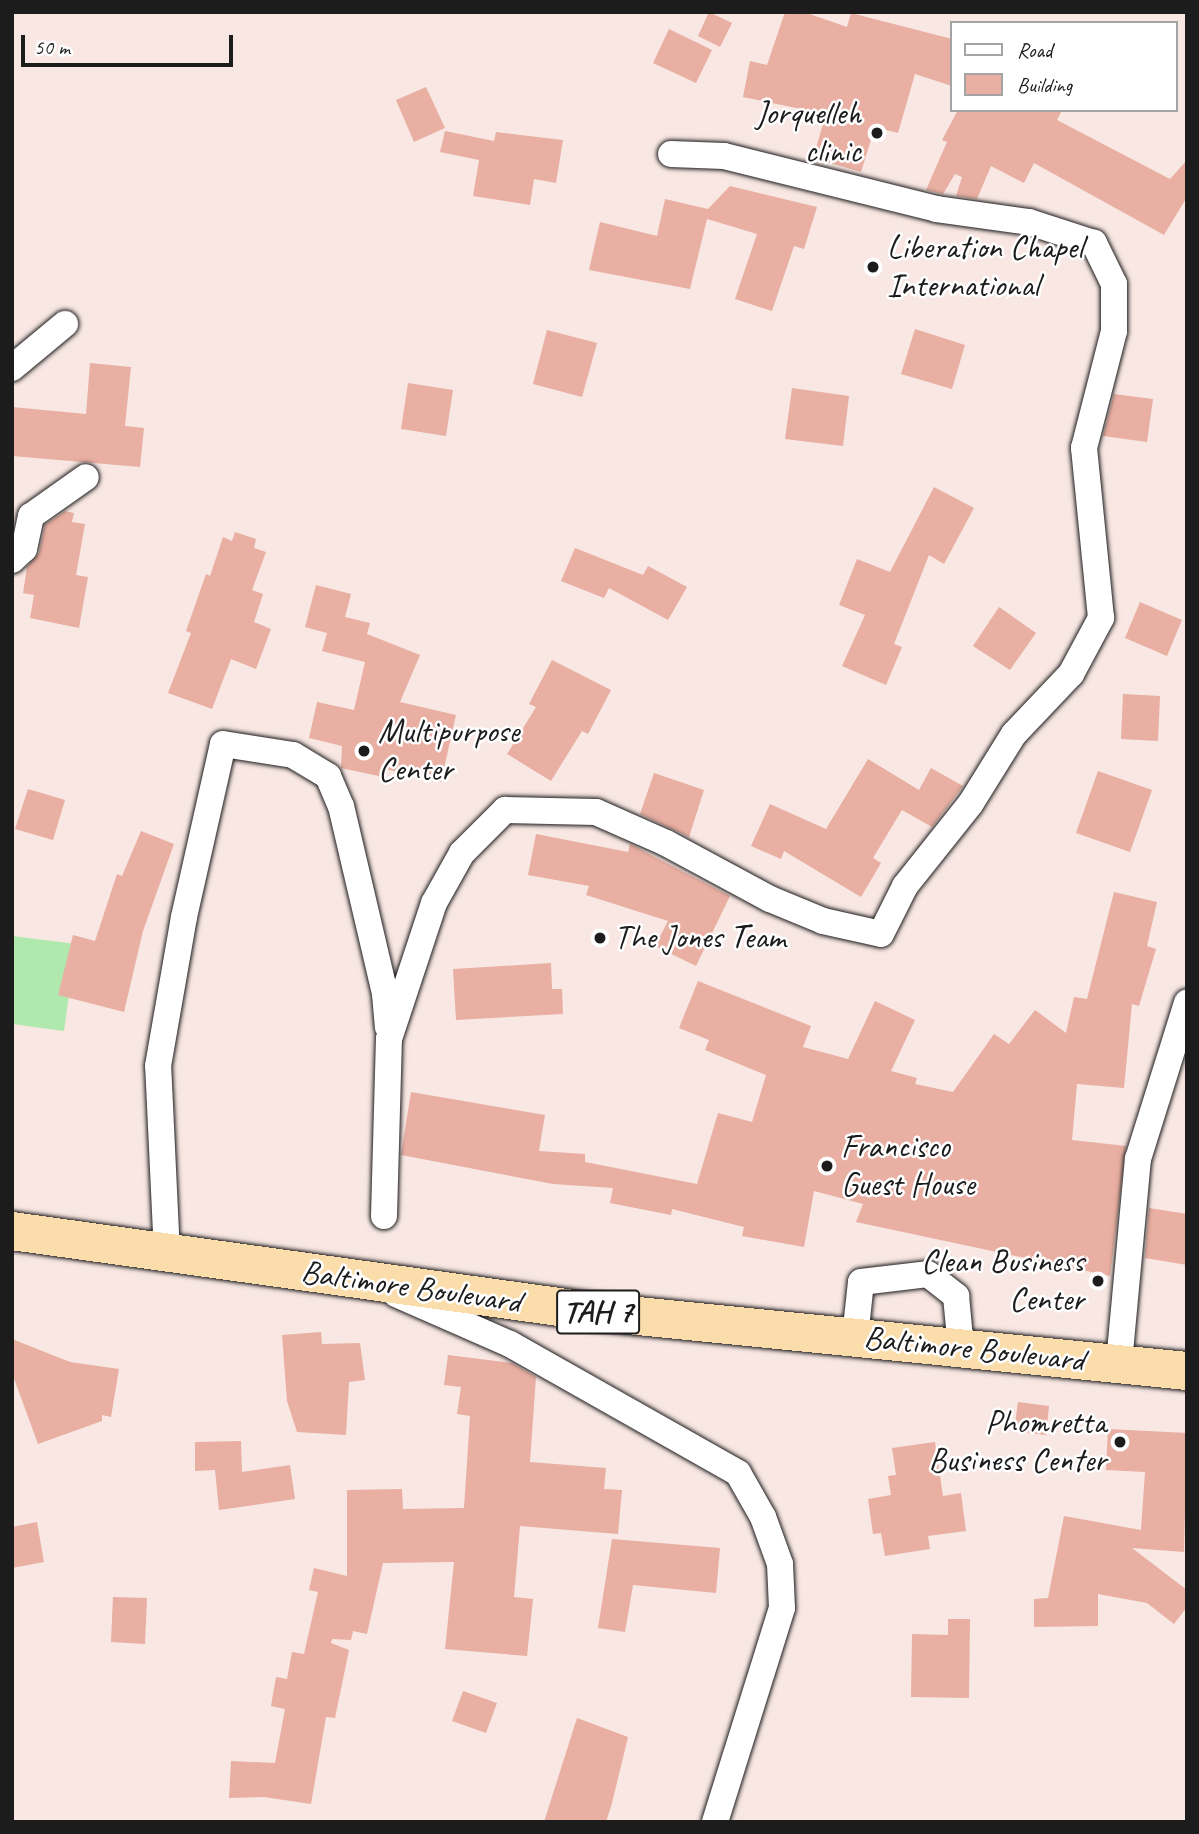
<!DOCTYPE html>
<html>
<head>
<meta charset="utf-8">
<style>
	body { margin:0 }
	#map { position:relative; width:1199px; height:1834px; overflow:hidden; background:#f8e7e3; font-family:Caveat,sans-serif }
	div>[style] { position:absolute }
	.green>* { inset:0; background:#b0e9ae }
	.building>* { inset:0; background:#e8afa2 }
	.roads { filter:drop-shadow(0 0 2px #1c1c1c) drop-shadow(0 0 2px #1c1c1c) }
	.minor>* { height:26px; margin:-13px; padding:0 13px; transform-origin:13px; border-radius:13px; background:#fff }
	.trunk>* { height:38px; margin:-19px; padding:0 19px; transform-origin:19px; border-radius:19px; background:#faddab }
	.dots>* { width:19px; height:19px; translate:-50% -50%; box-sizing:border-box; border:4px solid #fff; border-radius:50% }
	span { translate:-50% -50%; white-space:nowrap; text-align:center; line-height:1.15; -webkit-text-stroke:5px #fff; paint-order:stroke }
	.shield-label span { padding:2px 5px; background:#fff; border:2px solid; border-radius:5px; -webkit-text-stroke-width:0 }
	.shield-label { font-size:32px; color:#1c1c1c; font-weight:700 }
	.poi-label { font-size:33px; color:#1c1c1c }
	.right { translate:-100% -50%; text-align:right }
	.left { translate:0 -50%; text-align:left }
	.street-label { font-size:33px; color:#1c1c1c }
	.frame { position:absolute; inset:0; border:14px solid #1c1c1c; pointer-events:none }
	.legend { position:absolute; left:950px; top:21px; width:228px; height:91px; box-sizing:border-box; background:#fff; border:2px solid #a4a4a4; margin:0; padding:9px 12px; list-style:none; font-size:21px; color:#1c1c1c }
	.legend li { display:flex; align-items:center; gap:14px; height:35px }
	.legend b { width:35px; border:2px solid #a4a4a4 }
	.scale { position:absolute; left:21px; top:35px; width:212px; height:32px; box-sizing:border-box; border:4px solid #1c1c1c; border-top:0; padding-left:9px; font-size:21px; line-height:24px; white-space:nowrap; color:#1c1c1c; -webkit-text-stroke:5px #fff; paint-order:stroke }
</style>
</head>
<body>
<div id="map">
	<div class="green">
		<div style="clip-path:polygon(12px 936px,76px 944px,64px 1031px,12px 1024px)"></div>
	</div>
	<div class="building">
		<div style="clip-path:polygon(709px 12px,732px 23px,720px 47px,698px 36px)"></div>
		<div style="clip-path:polygon(785px 12px,804px 12px,847px 27px,851px 13px,952px 39px,952px 86px,915px 74px,898px 133px,875px 127px,861px 172px,813px 158px,826px 114px,743px 97px,750px 61px,767px 65px)"></div>
		<div style="clip-path:polygon(669px 29px,712px 50px,696px 83px,653px 63px)"></div>
		<div style="clip-path:polygon(426px 87px,445px 128px,414px 142px,396px 100px)"></div>
		<div style="clip-path:polygon(958px 110px,1062px 110px,1057px 120px,1170px 179px,1187px 160px,1187px 197px,1164px 235px,1034px 163px,1024px 183px,991px 166px,977px 199px,956px 196px,962px 177px,955px 174px,943px 194px,926px 190px,947px 142px,942px 140px)"></div>
		<div style="clip-path:polygon(445px 131px,494px 141px,496px 132px,563px 140px,556px 183px,534px 179px,530px 205px,473px 196px,479px 160px,440px 152px)"></div>
		<div style="clip-path:polygon(730px 186px,817px 207px,804px 249px,794px 246px,772px 311px,735px 299px,757px 234px,707px 219px,690px 289px,589px 270px,600px 222px,657px 236px,665px 199px,708px 209px)"></div>
		<div style="clip-path:polygon(915px 329px,965px 345px,952px 389px,901px 374px)"></div>
		<div style="clip-path:polygon(547px 330px,597px 343px,582px 397px,533px 384px)"></div>
		<div style="clip-path:polygon(90px 363px,131px 367px,125px 426px,144px 428px,140px 467px,12px 456px,12px 407px,86px 414px)"></div>
		<div style="clip-path:polygon(408px 383px,453px 390px,446px 436px,401px 429px)"></div>
		<div style="clip-path:polygon(792px 388px,849px 396px,843px 446px,785px 439px)"></div>
		<div style="clip-path:polygon(1114px 394px,1153px 399px,1147px 442px,1103px 436px)"></div>
		<div style="clip-path:polygon(934px 487px,974px 508px,944px 564px,929px 555px,894px 644px,902px 647px,886px 685px,842px 666px,865px 615px,839px 605px,857px 559px,890px 572px)"></div>
		<div style="clip-path:polygon(65px 511px,74px 513px,72px 522px,85px 524px,76px 575px,88px 577px,79px 628px,30px 618px,34px 595px,23px 593px,27px 567px,39px 553px,45px 525px)"></div>
		<div style="clip-path:polygon(235px 532px,256px 539px,254px 548px,266px 552px,252px 590px,263px 594px,254px 622px,271px 629px,256px 669px,231px 659px,212px 709px,168px 693px,191px 633px,186px 631px,206px 574px,210px 576px,223px 537px,232px 541px)"></div>
		<div style="clip-path:polygon(575px 548px,643px 575px,648px 566px,687px 587px,668px 620px,609px 588px,604px 598px,561px 581px)"></div>
		<div style="clip-path:polygon(316px 585px,351px 594px,345px 617px,370px 623px,367px 634px,420px 655px,400px 702px,456px 715px,441px 782px,385px 769px,383px 777px,341px 768px,342px 746px,309px 738px,317px 702px,354px 710px,365px 662px,322px 651px,327px 633px,305px 627px)"></div>
		<div style="clip-path:polygon(1140px 602px,1182px 620px,1167px 656px,1125px 638px)"></div>
		<div style="clip-path:polygon(999px 607px,1036px 633px,1010px 670px,973px 646px)"></div>
		<div style="clip-path:polygon(552px 660px,611px 690px,588px 734px,582px 731px,551px 781px,507px 754px,536px 707px,529px 704px)"></div>
		<div style="clip-path:polygon(1123px 694px,1160px 696px,1158px 741px,1121px 739px)"></div>
		<div style="clip-path:polygon(868px 759px,919px 790px,931px 768px,963px 786px,932px 827px,902px 810px,873px 858px,881px 863px,861px 897px,784px 851px,781px 859px,751px 846px,770px 804px,826px 829px)"></div>
		<div style="clip-path:polygon(1098px 771px,1152px 790px,1130px 852px,1076px 833px)"></div>
		<div style="clip-path:polygon(654px 773px,704px 790px,689px 837px,640px 814px)"></div>
		<div style="clip-path:polygon(28px 789px,65px 800px,53px 840px,15px 829px)"></div>
		<div style="clip-path:polygon(141px 831px,174px 844px,143px 931px,124px 1012px,58px 995px,73px 935px,95px 941px,117px 874px,122px 876px)"></div>
		<div style="clip-path:polygon(536px 834px,628px 852px,630px 844px,730px 896px,696px 966px,655px 946px,668px 921px,586px 895px,589px 886px,528px 875px)"></div>
		<div style="clip-path:polygon(1114px 892px,1157px 902px,1147px 946px,1156px 949px,1139px 1006px,1132px 1004px,1124px 1088px,1077px 1084px,1072px 1140px,1126px 1146px,1110px 1276px,856px 1222px,863px 1204px,814px 1191px,804px 1247px,742px 1236px,744px 1227px,672px 1209px,671px 1215px,610px 1203px,613px 1188px,553px 1184px,401px 1155px,411px 1092px,545px 1115px,539px 1151px,585px 1154px,585px 1162px,697px 1184px,718px 1113px,752px 1122px,766px 1075px,705px 1050px,709px 1040px,679px 1028px,698px 981px,811px 1026px,803px 1047px,848px 1059px,875px 1001px,915px 1020px,891px 1071px,917px 1078px,915px 1084px,953px 1092px,994px 1034px,1009px 1044px,1035px 1010px,1066px 1033px,1074px 997px,1087px 999px)"></div>
		<div style="clip-path:polygon(551px 963px,552px 989px,562px 989px,563px 1014px,456px 1020px,453px 969px)"></div>
		<div style="clip-path:polygon(1149px 1208px,1187px 1214px,1187px 1265px,1145px 1258px)"></div>
		<div style="clip-path:polygon(321px 1332px,322px 1344px,360px 1343px,365px 1380px,349px 1382px,346px 1435px,297px 1432px,287px 1401px,282px 1335px)"></div>
		<div style="clip-path:polygon(12px 1339px,70px 1362px,119px 1369px,111px 1417px,102px 1415px,102px 1421px,38px 1444px,12px 1373px)"></div>
		<div style="clip-path:polygon(448px 1355px,512px 1363px,536px 1377px,530px 1462px,606px 1468px,604px 1489px,622px 1490px,618px 1534px,520px 1526px,514px 1597px,533px 1599px,527px 1656px,445px 1649px,454px 1562px,383px 1563px,367px 1634px,353px 1631px,351px 1640px,332px 1639px,331px 1643px,349px 1650px,335px 1718px,326px 1717px,311px 1804px,264px 1797px,229px 1798px,231px 1761px,275px 1763px,285px 1709px,271px 1706px,276px 1677px,287px 1679px,292px 1652px,304px 1654px,318px 1592px,309px 1590px,314px 1568px,347px 1576px,347px 1490px,402px 1489px,403px 1509px,464px 1508px,470px 1416px,457px 1414px,461px 1387px,444px 1385px)"></div>
		<div style="clip-path:polygon(1018px 1402px,1049px 1406px,1046px 1435px,1014px 1431px)"></div>
		<div style="clip-path:polygon(1108px 1429px,1187px 1433px,1184px 1552px,1132px 1548px,1187px 1590px,1187px 1607px,1174px 1624px,1147px 1603px,1098px 1594px,1098px 1626px,1034px 1627px,1034px 1599px,1048px 1598px,1064px 1516px,1141px 1530px,1145px 1472px,1106px 1470px)"></div>
		<div style="clip-path:polygon(241px 1441px,242px 1472px,290px 1465px,295px 1499px,219px 1510px,215px 1470px,195px 1471px,195px 1442px)"></div>
		<div style="clip-path:polygon(935px 1442px,943px 1496px,961px 1493px,966px 1531px,928px 1536px,930px 1549px,885px 1556px,881px 1533px,873px 1534px,868px 1499px,891px 1495px,888px 1476px,896px 1475px,892px 1448px)"></div>
		<div style="clip-path:polygon(37px 1522px,44px 1562px,12px 1568px,12px 1527px)"></div>
		<div style="clip-path:polygon(612px 1539px,720px 1548px,716px 1593px,633px 1585px,625px 1632px,598px 1628px)"></div>
		<div style="clip-path:polygon(113px 1597px,147px 1598px,145px 1644px,111px 1642px)"></div>
		<div style="clip-path:polygon(948px 1619px,970px 1619px,969px 1698px,911px 1697px,912px 1634px,948px 1635px)"></div>
		<div style="clip-path:polygon(463px 1691px,497px 1703px,486px 1733px,452px 1721px)"></div>
		<div style="clip-path:polygon(577px 1718px,628px 1737px,612px 1803px,606px 1822px,544px 1822px)"></div>
	</div>
	<div class="roads">
		<div class="minor">
			<div style="left:12px;top:368px;width:69px;rotate:-39.7deg"></div>
			<div style="left:12px;top:560px;width:16px;rotate:-43deg"></div>
			<div style="left:24px;top:549px;width:34px;rotate:-78deg"></div>
			<div style="left:31px;top:516px;width:67px;rotate:-35.3deg"></div>
			<div style="left:384px;top:1216px;width:177px;rotate:-88.4deg"></div>
			<div style="left:389px;top:1039px;width:143px;rotate:-71.7deg"></div>
			<div style="left:434px;top:903px;width:57px;rotate:-60.8deg"></div>
			<div style="left:462px;top:853px;width:61px;rotate:-45deg"></div>
			<div style="left:505px;top:810px;width:91px;rotate:1.3deg"></div>
			<div style="left:596px;top:812px;width:77px;rotate:23.9deg"></div>
			<div style="left:666px;top:843px;width:118px;rotate:28.3deg"></div>
			<div style="left:770px;top:899px;width:57px;rotate:22.5deg"></div>
			<div style="left:823px;top:921px;width:59px;rotate:12.6deg"></div>
			<div style="left:881px;top:934px;width:54px;rotate:-63.4deg"></div>
			<div style="left:905px;top:886px;width:106px;rotate:-51.5deg"></div>
			<div style="left:971px;top:803px;width:81px;rotate:-58.1deg"></div>
			<div style="left:1014px;top:734px;width:83px;rotate:-46.5deg"></div>
			<div style="left:1071px;top:674px;width:64px;rotate:-61.8deg"></div>
			<div style="left:1101px;top:618px;width:171px;rotate:-95.7deg"></div>
			<div style="left:1084px;top:448px;width:121px;rotate:-75.6deg"></div>
			<div style="left:1114px;top:331px;width:47px;rotate:-90deg"></div>
			<div style="left:1114px;top:284px;width:46px;rotate:-116deg"></div>
			<div style="left:1094px;top:243px;width:68px;rotate:-162.1deg"></div>
			<div style="left:1029px;top:222px;width:93px;rotate:-172deg"></div>
			<div style="left:937px;top:209px;width:219px;rotate:-166deg"></div>
			<div style="left:724px;top:156px;width:53px;rotate:-177.8deg"></div>
			<div style="left:167px;top:1254px;width:188px;rotate:-92.7deg"></div>
			<div style="left:158px;top:1066px;width:151px;rotate:-80.1deg"></div>
			<div style="left:184px;top:917px;width:177px;rotate:-77.3deg"></div>
			<div style="left:223px;top:744px;width:71px;rotate:8.9deg"></div>
			<div style="left:293px;top:755px;width:41px;rotate:31deg"></div>
			<div style="left:328px;top:776px;width:33px;rotate:67deg"></div>
			<div style="left:341px;top:806px;width:193px;rotate:76.8deg"></div>
			<div style="left:385px;top:994px;width:33px;rotate:85deg"></div>
			<div style="left:396px;top:1294px;width:124px;rotate:23.7deg"></div>
			<div style="left:510px;top:1344px;width:262px;rotate:29.5deg"></div>
			<div style="left:738px;top:1473px;width:51px;rotate:60.4deg"></div>
			<div style="left:763px;top:1517px;width:50px;rotate:70.1deg"></div>
			<div style="left:780px;top:1564px;width:44px;rotate:87.4deg"></div>
			<div style="left:782px;top:1608px;width:224px;rotate:107.4deg"></div>
			<div style="left:855px;top:1337px;width:55px;rotate:-83.8deg"></div>
			<div style="left:861px;top:1282px;width:67px;rotate:-6.8deg"></div>
			<div style="left:928px;top:1274px;width:36px;rotate:38deg"></div>
			<div style="left:956px;top:1296px;width:53px;rotate:84.6deg"></div>
			<div style="left:1119px;top:1363px;width:205px;rotate:-84.7deg"></div>
			<div style="left:1138px;top:1159px;width:164px;rotate:-72.6deg"></div>
		</div>
		<div class="trunk">
			<div style="left:12px;top:1231px;width:582px;rotate:7.91deg"></div>
			<div style="left:588px;top:1311px;width:602px;rotate:5.72deg"></div>
		</div>
	</div>
	<div class="dots">
		<div style="left:877px;top:133px;background:#1c1c1c"></div>
		<div style="left:873px;top:267px;background:#1c1c1c"></div>
		<div style="left:364px;top:751px;background:#1c1c1c"></div>
		<div style="left:600px;top:938px;background:#1c1c1c"></div>
		<div style="left:827px;top:1166px;background:#1c1c1c"></div>
		<div style="left:1098px;top:1281px;background:#1c1c1c"></div>
		<div style="left:1120px;top:1442px;background:#1c1c1c"></div>
	</div>
	<div class="shield-label">
		<span style="left:598px;top:1312px">TAH 7</span>
	</div>
	<div class="poi-label">
		<span class="right" style="left:861px;top:133px">Jorquelleh<br>clinic</span>
		<span class="left" style="left:887px;top:267px">Liberation Chapel<br>International</span>
		<span class="left" style="left:378px;top:751px">Multipurpose<br>Center</span>
		<span class="left" style="left:614px;top:938px">The Jones Team</span>
		<span class="left" style="left:841px;top:1166px">Francisco<br>Guest House</span>
		<span class="right" style="left:1084px;top:1281px">Clean Business<br>Center</span>
		<span class="right" style="left:1106px;top:1442px">Phomretta<br>Business Center</span>
	</div>
	<div class="street-label">
		<span style="left:411px;top:1287px;rotate:8deg">Baltimore Boulevard</span>
		<span style="left:974px;top:1349px;rotate:6deg">Baltimore Boulevard</span>
	</div>
	<div class="frame"></div>
	<ul class="legend">
	<li><b style="height:9px;background:#fff"></b>Road</li>
	<li><b style="height:19px;background:#e8afa2"></b>Building</li>
	</ul>
	<div class="scale">50 m</div>
</div>
</body>
</html>
